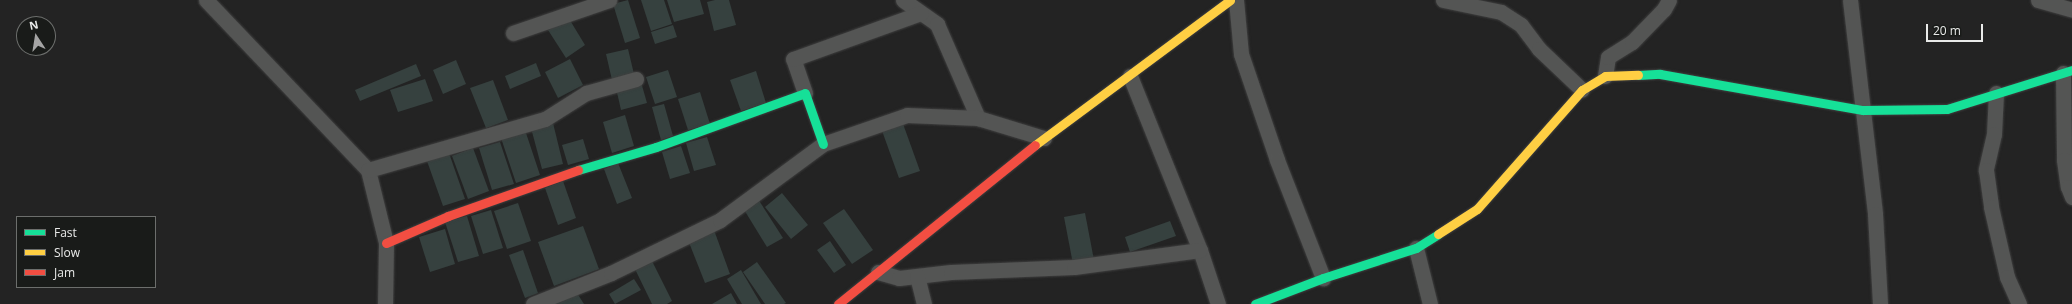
<!DOCTYPE html>
<html>
<head>
<meta charset="utf-8">
<style>
	body { margin:0 }
	#map { position:relative; width:2072px; height:304px; overflow:hidden; background:#232323; font-family:"Open Sans",sans-serif }
	div>[style] { position:absolute }
	.building>* { inset:0; background:#36413f }
	.roads { filter:drop-shadow(0 0 1px #3f3f3f) drop-shadow(0 0 1px #3f3f3f) }
	.street>* { height:15px; margin:-7.5px; padding:0 7.5px; transform-origin:7.5px; border-radius:7.5px; background:#545554 }
	.fast>* { height:9px; margin:-4.5px; padding:0 4.5px; transform-origin:4.5px; border-radius:4.5px; background:#16e098 }
	.slow>* { height:9px; margin:-4.5px; padding:0 4.5px; transform-origin:4.5px; border-radius:4.5px; background:#ffcf43 }
	.jam>* { height:9px; margin:-4.5px; padding:0 4.5px; transform-origin:4.5px; border-radius:4.5px; background:#f24e42 }
	span { translate:-50% -50%; white-space:nowrap; text-align:center; line-height:1.15; -webkit-text-stroke:3px #191b19; paint-order:stroke }
	.legend { position:absolute; left:16px; top:216px; width:140px; height:72px; box-sizing:border-box; background:#191b19; border:1px solid #6c6e6c; margin:0; padding:5px 7px; list-style:none; font-size:12px; color:#e9eae9 }
	.legend li { display:flex; align-items:center; gap:8px; height:20px }
	.legend b { width:20px; border:1px solid #6c6e6c }
	.north { position:absolute; left:16px; top:16px; width:40px; height:40px; box-sizing:border-box; background:#191b19; border:1px solid #6c6e6c; border-radius:50%; rotate:348deg; font-size:11px; font-weight:700; line-height:16px; text-align:center; color:#e9eae9 }
	.north::after { content:''; display:block; margin:auto; width:14px; height:18px; background:#a4a4a4; clip-path:polygon(50% 0,100% 100%,50% 72%,0 100%) }
	.scale { position:absolute; left:1926px; top:24px; width:57px; height:18px; box-sizing:border-box; border:2px solid #e9eae9; border-top:0; padding-left:5px; font-size:12px; line-height:14px; white-space:nowrap; color:#e9eae9; -webkit-text-stroke:3px #191b19; paint-order:stroke }
</style>
</head>
<body>
<div id="map">
	<div class="building">
		<div style="clip-path:polygon(628px 0,640px 38px,625px 43px,613px 4px)"></div>
		<div style="clip-path:polygon(641px 0,664px 0,672px 24px,651px 31px)"></div>
		<div style="clip-path:polygon(667px 0,700px 0,704px 14px,674px 22px)"></div>
		<div style="clip-path:polygon(715px 0,729px 0,736px 25px,714px 31px,707px 2px)"></div>
		<div style="clip-path:polygon(568px 17px,585px 45px,566px 58px,548px 30px)"></div>
		<div style="clip-path:polygon(673px 25px,677px 37px,655px 44px,651px 32px)"></div>
		<div style="clip-path:polygon(628px 49px,634px 74px,612px 80px,606px 54px)"></div>
		<div style="clip-path:polygon(570px 59px,583px 85px,558px 98px,545px 72px)"></div>
		<div style="clip-path:polygon(456px 60px,466px 84px,443px 94px,433px 70px)"></div>
		<div style="clip-path:polygon(536px 63px,541px 76px,510px 89px,505px 76px)"></div>
		<div style="clip-path:polygon(416px 64px,421px 76px,360px 101px,355px 90px)"></div>
		<div style="clip-path:polygon(668px 70px,677px 97px,655px 104px,646px 77px)"></div>
		<div style="clip-path:polygon(756px 71px,766px 103px,741px 111px,730px 80px)"></div>
		<div style="clip-path:polygon(425px 79px,433px 101px,398px 112px,390px 90px)"></div>
		<div style="clip-path:polygon(493px 80px,508px 120px,486px 128px,470px 88px)"></div>
		<div style="clip-path:polygon(641px 82px,647px 103px,621px 110px,616px 88px)"></div>
		<div style="clip-path:polygon(700px 92px,710px 124px,688px 130px,678px 99px)"></div>
		<div style="clip-path:polygon(664px 104px,673px 136px,661px 140px,652px 107px)"></div>
		<div style="clip-path:polygon(625px 115px,634px 146px,612px 153px,603px 122px)"></div>
		<div style="clip-path:polygon(902px 121px,920px 171px,899px 178px,881px 128px)"></div>
		<div style="clip-path:polygon(553px 123px,563px 164px,542px 169px,531px 128px)"></div>
		<div style="clip-path:polygon(525px 130px,540px 175px,516px 183px,501px 138px)"></div>
		<div style="clip-path:polygon(707px 137px,716px 165px,694px 171px,686px 143px)"></div>
		<div style="clip-path:polygon(583px 139px,589px 159px,568px 165px,562px 145px)"></div>
		<div style="clip-path:polygon(500px 142px,514px 184px,492px 190px,479px 148px)"></div>
		<div style="clip-path:polygon(681px 146px,690px 173px,670px 179px,662px 152px)"></div>
		<div style="clip-path:polygon(473px 148px,489px 191px,468px 199px,452px 156px)"></div>
		<div style="clip-path:polygon(449px 153px,465px 199px,443px 206px,427px 161px)"></div>
		<div style="clip-path:polygon(618px 163px,632px 198px,617px 204px,604px 169px)"></div>
		<div style="clip-path:polygon(563px 181px,576px 218px,558px 225px,545px 188px)"></div>
		<div style="clip-path:polygon(782px 193px,808px 225px,791px 239px,765px 207px)"></div>
		<div style="clip-path:polygon(758px 199px,783px 238px,767px 247px,743px 208px)"></div>
		<div style="clip-path:polygon(518px 203px,531px 241px,507px 249px,494px 211px)"></div>
		<div style="clip-path:polygon(844px 209px,873px 250px,852px 264px,823px 223px)"></div>
		<div style="clip-path:polygon(491px 210px,503px 248px,483px 254px,471px 216px)"></div>
		<div style="clip-path:polygon(1085px 213px,1094px 260px,1073px 264px,1064px 217px)"></div>
		<div style="clip-path:polygon(467px 216px,479px 256px,458px 262px,445px 222px)"></div>
		<div style="clip-path:polygon(1170px 221px,1176px 236px,1130px 252px,1125px 237px)"></div>
		<div style="clip-path:polygon(583px 226px,599px 269px,554px 286px,538px 242px)"></div>
		<div style="clip-path:polygon(445px 229px,455px 264px,430px 272px,419px 237px)"></div>
		<div style="clip-path:polygon(714px 230px,730px 274px,705px 283px,688px 240px)"></div>
		<div style="clip-path:polygon(830px 241px,846px 265px,834px 273px,817px 250px)"></div>
		<div style="clip-path:polygon(523px 250px,538px 293px,525px 298px,509px 255px)"></div>
		<div style="clip-path:polygon(650px 257px,672px 301px,667px 304px,652px 304px,633px 265px)"></div>
		<div style="clip-path:polygon(757px 262px,786px 303px,784px 304px,765px 304px,743px 272px)"></div>
		<div style="clip-path:polygon(741px 270px,761px 304px,742px 304px,727px 279px)"></div>
		<div style="clip-path:polygon(634px 279px,641px 290px,615px 304px,609px 294px)"></div>
		<div style="clip-path:polygon(575px 290px,584px 304px,552px 304px)"></div>
		<div style="clip-path:polygon(731px 293px,737px 304px,712px 304px)"></div>
	</div>
	<div class="roads">
		<div class="street">
			<div style="left:206px;top:0;width:235px;rotate:46.4deg"></div>
			<div style="left:368px;top:170px;width:75px;rotate:76.1deg"></div>
			<div style="left:386px;top:243px;width:61px;rotate:90.9deg"></div>
			<div style="left:903px;top:0;width:42px;rotate:35.2deg"></div>
			<div style="left:937px;top:24px;width:103px;rotate:66.4deg"></div>
			<div style="left:978px;top:118px;width:69px;rotate:16.9deg"></div>
			<div style="left:1236px;top:0;width:54px;rotate:84.7deg"></div>
			<div style="left:1241px;top:54px;width:112px;rotate:71.2deg"></div>
			<div style="left:1277px;top:160px;width:127px;rotate:68.7deg"></div>
			<div style="left:1443px;top:0;width:59px;rotate:11.7deg"></div>
			<div style="left:1501px;top:12px;width:24px;rotate:33deg"></div>
			<div style="left:1521px;top:25px;width:30px;rotate:53deg"></div>
			<div style="left:1539px;top:49px;width:59px;rotate:43.6deg"></div>
			<div style="left:1850px;top:0;width:215px;rotate:83.3deg"></div>
			<div style="left:1875px;top:214px;width:90px;rotate:86.8deg"></div>
			<div style="left:2038px;top:0;width:35px;rotate:16deg"></div>
			<div style="left:513px;top:33px;width:102px;rotate:-19deg"></div>
			<div style="left:2063px;top:73px;width:87px;rotate:89.3deg"></div>
			<div style="left:2064px;top:160px;width:27px;rotate:82deg"></div>
			<div style="left:2068px;top:187px;width:11px;rotate:68deg"></div>
			<div style="left:1130px;top:76px;width:188px;rotate:68.1deg"></div>
			<div style="left:1200px;top:250px;width:57px;rotate:71.6deg"></div>
			<div style="left:1605px;top:76px;width:19px;rotate:-81deg"></div>
			<div style="left:1608px;top:57px;width:28px;rotate:-32deg"></div>
			<div style="left:1632px;top:42px;width:46px;rotate:-45.9deg"></div>
			<div style="left:1664px;top:9px;width:10px;rotate:-61deg"></div>
			<div style="left:805px;top:93px;width:36px;rotate:-109deg"></div>
			<div style="left:793px;top:59px;width:136px;rotate:-19.8deg"></div>
			<div style="left:1996px;top:93px;width:41px;rotate:92.8deg"></div>
			<div style="left:1994px;top:134px;width:37px;rotate:103deg"></div>
			<div style="left:1986px;top:170px;width:37px;rotate:82deg"></div>
			<div style="left:1991px;top:207px;width:72px;rotate:77.1deg"></div>
			<div style="left:2007px;top:277px;width:30px;rotate:66deg"></div>
			<div style="left:368px;top:170px;width:184px;rotate:-16.1deg"></div>
			<div style="left:545px;top:119px;width:49px;rotate:-32.4deg"></div>
			<div style="left:586px;top:93px;width:52px;rotate:-15.6deg"></div>
			<div style="left:1416px;top:248px;width:58px;rotate:76deg"></div>
			<div style="left:878px;top:272px;width:22px;rotate:16deg"></div>
			<div style="left:899px;top:278px;width:52px;rotate:-6.6deg"></div>
			<div style="left:951px;top:272px;width:123px;rotate:-2.3deg"></div>
			<div style="left:1074px;top:267px;width:127px;rotate:-7.7deg"></div>
			<div style="left:917px;top:276px;width:29px;rotate:76deg"></div>
			<div style="left:533px;top:304px;width:84px;rotate:-21.7deg"></div>
			<div style="left:611px;top:273px;width:121px;rotate:-25.9deg"></div>
			<div style="left:720px;top:220px;width:128px;rotate:-36.4deg"></div>
			<div style="left:823px;top:144px;width:89px;rotate:-19deg"></div>
			<div style="left:907px;top:115px;width:71px;rotate:2.4deg"></div>
		</div>
		<div class="fast">
			<div style="left:1638px;top:75px;width:22px;rotate:-3deg"></div>
			<div style="left:1660px;top:74px;width:206px;rotate:10.1deg"></div>
			<div style="left:1863px;top:110px;width:84px;rotate:-0.7deg"></div>
			<div style="left:1947px;top:109px;width:131px;rotate:-17.3deg"></div>
			<div style="left:578px;top:170px;width:81px;rotate:-16.4deg"></div>
			<div style="left:656px;top:147px;width:158px;rotate:-19.9deg"></div>
			<div style="left:805px;top:93px;width:54px;rotate:70.6deg"></div>
			<div style="left:1255px;top:304px;width:73px;rotate:-20.9deg"></div>
			<div style="left:1323px;top:278px;width:98px;rotate:-17.9deg"></div>
			<div style="left:1416px;top:248px;width:26px;rotate:-32deg"></div>
		</div>
		<div class="slow">
			<div style="left:1035px;top:145px;width:243px;rotate:-36.6deg"></div>
			<div style="left:1438px;top:234px;width:46px;rotate:-32.7deg"></div>
			<div style="left:1477px;top:209px;width:159px;rotate:-48.6deg"></div>
			<div style="left:1582px;top:90px;width:27px;rotate:-31deg"></div>
			<div style="left:1605px;top:76px;width:33px;rotate:-2deg"></div>
		</div>
		<div class="jam">
			<div style="left:386px;top:243px;width:68px;rotate:-23.5deg"></div>
			<div style="left:448px;top:216px;width:138px;rotate:-19.5deg"></div>
			<div style="left:838px;top:304px;width:253px;rotate:-38.9deg"></div>
		</div>
	</div>
	<ul class="legend">
	<li><b style="height:5px;background:#16e098"></b>Fast</li>
	<li><b style="height:5px;background:#ffcf43"></b>Slow</li>
	<li><b style="height:5px;background:#f24e42"></b>Jam</li>
	</ul>
	<div class="north">N</div>
	<div class="scale">20 m</div>
</div>
</body>
</html>
